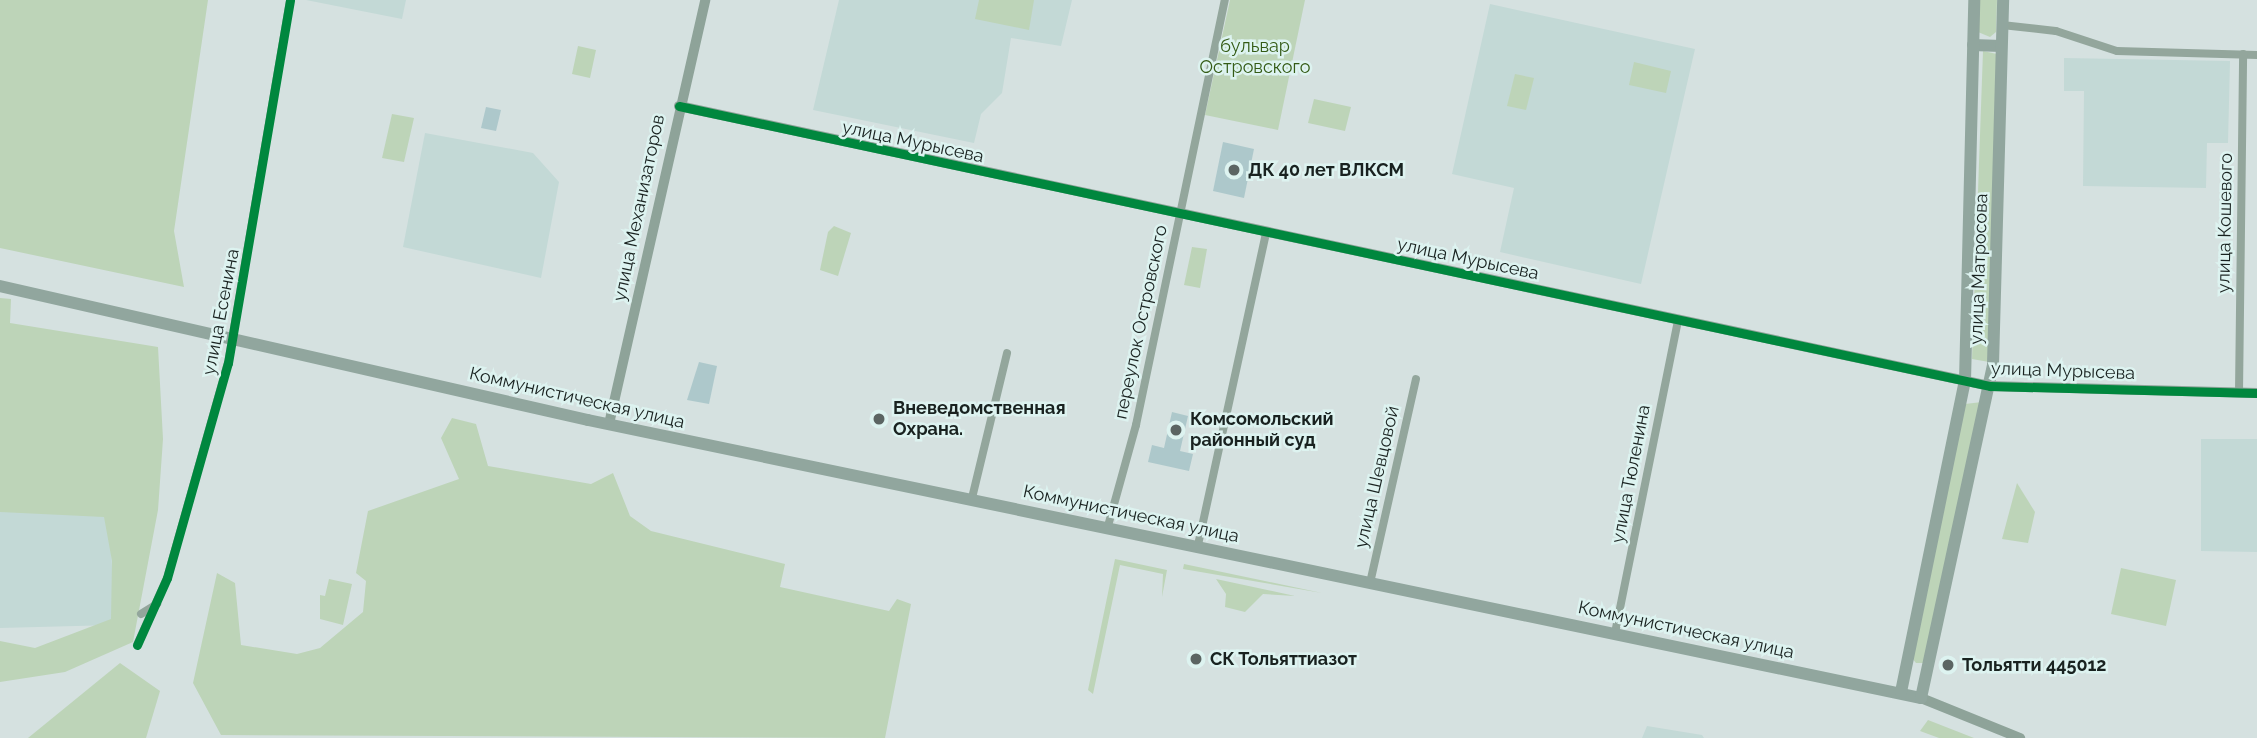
<!DOCTYPE html>
<html>
<head>
<meta charset="utf-8">
<style>
	body { margin:0 }
	#map { position:relative; width:2257px; height:738px; overflow:hidden; background:#d5e1e0; font-family:Raleway,sans-serif }
	div>[style] { position:absolute }
	.built>* { inset:0; background:#c3d9d6 }
	.green>* { inset:0; background:#bdd4b8 }
	.building>* { inset:0; background:#adc8cb }
	.street>* { height:8px; margin:-4px; padding:0 4px; transform-origin:4px; border-radius:4px; background:#93a69c }
	.secondary>* { height:10px; margin:-5px; padding:0 5px; transform-origin:5px; border-radius:5px; background:#8ea399 }
	.primary>* { height:12px; margin:-6px; padding:0 6px; transform-origin:6px; border-radius:6px; background:#91a69e }
	.cycleway>* { height:9px; margin:-4.5px; padding:0 4.5px; transform-origin:4.5px; border-radius:4.5px; background:#00873e }
	.dots>* { width:19px; height:19px; translate:-50% -50%; box-sizing:border-box; border:4px solid #ddf3f0; border-radius:50% }
	span { translate:-50% -50%; white-space:nowrap; text-align:center; line-height:1.15; -webkit-text-stroke:5px #ddf3f0; paint-order:stroke }
	.park-label { font-size:18px; color:#345b15 }
	.street-label { font-size:18px; color:#192220 }
	.poi-label { font-size:18px; color:#192220; font-weight:700 }
	.left { translate:0 -50%; text-align:left }
</style>
</head>
<body>
<div id="map">
	<div class="built">
		<div style="clip-path:polygon(306px 0,406px 0,402px 19px)"></div>
		<div style="clip-path:polygon(839px 0,1072px 0,1061px 46px,1011px 38px,1002px 93px,981px 114px,974px 143px,813px 110px)"></div>
		<div style="clip-path:polygon(1490px 4px,1695px 49px,1641px 284px,1500px 252px,1514px 188px,1452px 174px)"></div>
		<div style="clip-path:polygon(2064px 58px,2230px 61px,2228px 143px,2207px 143px,2206px 188px,2083px 186px,2084px 91px,2064px 91px)"></div>
		<div style="clip-path:polygon(425px 133px,533px 153px,559px 182px,541px 278px,403px 247px)"></div>
		<div style="clip-path:polygon(2201px 439px,2257px 439px,2257px 552px,2201px 551px)"></div>
		<div style="clip-path:polygon(110px 509px,114px 625px,0 628px,0 512px)"></div>
		<div style="clip-path:polygon(1647px 726px,1702px 735px,1704px 738px,1642px 738px)"></div>
	</div>
	<div class="green">
		<div style="clip-path:polygon(0 0,208px 0,174px 231px,184px 287px,0 248px)"></div>
		<div style="clip-path:polygon(979px 0,1034px 0,1029px 30px,975px 19px)"></div>
		<div style="clip-path:polygon(1230px 0,1305px 0,1278px 130px,1205px 115px)"></div>
		<div style="clip-path:polygon(1979px 0,1997px 0,1996px 32px,1990px 37px,1978px 32px)"></div>
		<div style="clip-path:polygon(578px 46px,596px 50px,590px 78px,572px 74px)"></div>
		<div style="clip-path:polygon(1983px 51px,1997px 54px,1989px 362px,1972px 359px)"></div>
		<div style="clip-path:polygon(1634px 62px,1671px 71px,1666px 93px,1629px 85px)"></div>
		<div style="clip-path:polygon(1515px 74px,1534px 78px,1526px 110px,1507px 106px)"></div>
		<div style="clip-path:polygon(1314px 99px,1351px 107px,1345px 131px,1308px 123px)"></div>
		<div style="clip-path:polygon(392px 114px,414px 118px,404px 162px,382px 158px)"></div>
		<div style="clip-path:polygon(834px 226px,851px 233px,838px 276px,820px 270px,828px 232px)"></div>
		<div style="clip-path:polygon(1192px 247px,1207px 249px,1200px 288px,1184px 285px)"></div>
		<div style="clip-path:polygon(0 298px,11px 299px,10px 323px,158px 347px,163px 439px,158px 510px,133px 642px,65px 672px,0 682px,0 641px,35px 648px,111px 619px,112px 561px,104px 517px,0 512px)"></div>
		<div style="clip-path:polygon(1982px 402px,1925px 663px,1916px 663px,1912px 658px,1965px 404px)"></div>
		<div style="clip-path:polygon(452px 418px,476px 424px,488px 466px,591px 484px,613px 473px,630px 516px,651px 531px,785px 564px,780px 587px,889px 611px,897px 599px,911px 604px,885px 738px,221px 735px,193px 683px,217px 573px,235px 583px,241px 645px,297px 654px,320px 648px,363px 612px,366px 581px,356px 573px,368px 511px,459px 479px,441px 438px)"></div>
		<div style="clip-path:polygon(2017px 483px,2035px 512px,2028px 543px,2002px 539px)"></div>
		<div style="clip-path:polygon(1115px 559px,1167px 570px,1162px 597px,1163px 574px,1120px 565px,1093px 694px,1088px 690px)"></div>
		<div style="clip-path:polygon(1184px 564px,1322px 593px,1183px 569px)"></div>
		<div style="clip-path:polygon(2121px 568px,2176px 580px,2166px 626px,2111px 614px)"></div>
		<div style="clip-path:polygon(329px 579px,352px 584px,343px 625px,320px 619px,320px 595px,325px 596px)"></div>
		<div style="clip-path:polygon(1216px 579px,1295px 596px,1263px 594px,1245px 612px,1225px 607px,1226px 594px)"></div>
		<div style="clip-path:polygon(120px 663px,160px 691px,146px 738px,28px 738px)"></div>
		<div style="clip-path:polygon(1928px 720px,1974px 738px,1939px 738px,1920px 731px)"></div>
	</div>
	<div class="building">
		<div style="clip-path:polygon(486px 107px,501px 110px,496px 131px,481px 128px)"></div>
		<div style="clip-path:polygon(1223px 142px,1254px 149px,1244px 198px,1213px 191px)"></div>
		<div style="clip-path:polygon(699px 362px,717px 366px,709px 404px,687px 400px)"></div>
		<div style="clip-path:polygon(1172px 412px,1188px 416px,1180px 451px,1193px 454px,1189px 471px,1148px 462px,1152px 445px,1164px 448px)"></div>
	</div>
	<div class="street">
		<div style="left:2002px;top:25px;width:54px;rotate:6.3deg"></div>
		<div style="left:2056px;top:31px;width:64px;rotate:18.2deg"></div>
		<div style="left:2117px;top:51px;width:140px;rotate:1.6deg"></div>
		<div style="left:2239px;top:392px;width:338px;rotate:-89.3deg"></div>
		<div style="left:972px;top:498px;width:149px;rotate:-76.4deg"></div>
		<div style="left:1108px;top:526px;width:105px;rotate:-74.5deg"></div>
		<div style="left:1136px;top:425px;width:434px;rotate:-78.2deg"></div>
		<div style="left:1198px;top:545px;width:320px;rotate:-77.7deg"></div>
		<div style="left:1370px;top:583px;width:209px;rotate:-77.3deg"></div>
		<div style="left:141px;top:614px;width:19px;rotate:-32deg"></div>
		<div style="left:1615px;top:633px;width:318px;rotate:-78.6deg"></div>
		<div style="left:137px;top:645px;width:73px;rotate:-65.9deg"></div>
		<div style="left:167px;top:578px;width:223px;rotate:-74.2deg"></div>
		<div style="left:228px;top:363px;width:368px;rotate:-80.3deg"></div>
	</div>
	<div class="secondary">
		<div style="left:679px;top:106px;width:1341px;rotate:12.06deg"></div>
		<div style="left:1990px;top:386px;width:267px;rotate:1.5deg"></div>
		<div style="left:609px;top:424px;width:435px;rotate:-77.2deg"></div>
		<div style="left:1921px;top:698px;width:107px;rotate:22deg"></div>
	</div>
	<div class="primary">
		<div style="left:1973px;top:45px;width:28px;rotate:2deg"></div>
		<div style="left:0;top:286px;width:603px;rotate:12.84deg"></div>
		<div style="left:588px;top:420px;width:1362px;rotate:11.78deg"></div>
		<div style="left:1921px;top:698px;width:342px;rotate:-77.8deg"></div>
		<div style="left:1993px;top:364px;width:364px;rotate:-88.4deg"></div>
		<div style="left:1901px;top:692px;width:318px;rotate:-78.4deg"></div>
		<div style="left:1965px;top:381px;width:381px;rotate:-88.6deg"></div>
	</div>
	<div class="cycleway">
		<div style="left:679px;top:106px;width:1341px;rotate:12.06deg"></div>
		<div style="left:1990px;top:386px;width:267px;rotate:1.5deg"></div>
		<div style="left:137px;top:645px;width:73px;rotate:-65.9deg"></div>
		<div style="left:167px;top:578px;width:223px;rotate:-74.2deg"></div>
		<div style="left:228px;top:363px;width:368px;rotate:-80.3deg"></div>
	</div>
	<div class="dots">
		<div style="left:1234px;top:170px;background:#5b6563"></div>
		<div style="left:879px;top:419px;background:#5b6563"></div>
		<div style="left:1176px;top:430px;background:#5b6563"></div>
		<div style="left:1196px;top:659px;background:#5b6563"></div>
		<div style="left:1948px;top:665px;background:#5b6563"></div>
	</div>
	<div class="park-label">
		<span style="left:1255px;top:57px">бульвар<br>Островского</span>
	</div>
	<div class="street-label">
		<span style="left:913px;top:142px;rotate:12deg">улица Мурысева</span>
		<span style="left:639px;top:208px;rotate:-78deg">улица Механизаторов</span>
		<span style="left:2225px;top:223px;rotate:-89deg">улица Кошевого</span>
		<span style="left:1468px;top:259px;rotate:12deg">улица Мурысева</span>
		<span style="left:1979px;top:269px;rotate:-88deg">улица Матросова</span>
		<span style="left:221px;top:312px;rotate:-79deg">улица Есенина</span>
		<span style="left:1141px;top:322px;rotate:-78deg">переулок Островского</span>
		<span style="left:2063px;top:371px;rotate:2deg">улица Мурысева</span>
		<span style="left:577px;top:398px;rotate:13deg">Коммунистическая улица</span>
		<span style="left:1631px;top:474px;rotate:-79deg">улица Тюленина</span>
		<span style="left:1377px;top:477px;rotate:-77deg">улица Шевцовой</span>
		<span style="left:1131px;top:514px;rotate:12deg">Коммунистическая улица</span>
		<span style="left:1686px;top:630px;rotate:12deg">Коммунистическая улица</span>
	</div>
	<div class="poi-label">
		<span class="left" style="left:1248px;top:170px">ДК 40 лет ВЛКСМ</span>
		<span class="left" style="left:893px;top:419px">Вневедомственная<br>Охрана.</span>
		<span class="left" style="left:1190px;top:430px">Комсомольский<br>районный суд</span>
		<span class="left" style="left:1210px;top:659px">СК Тольяттиазот</span>
		<span class="left" style="left:1962px;top:665px">Тольятти 445012</span>
	</div>
</div>
</body>
</html>
